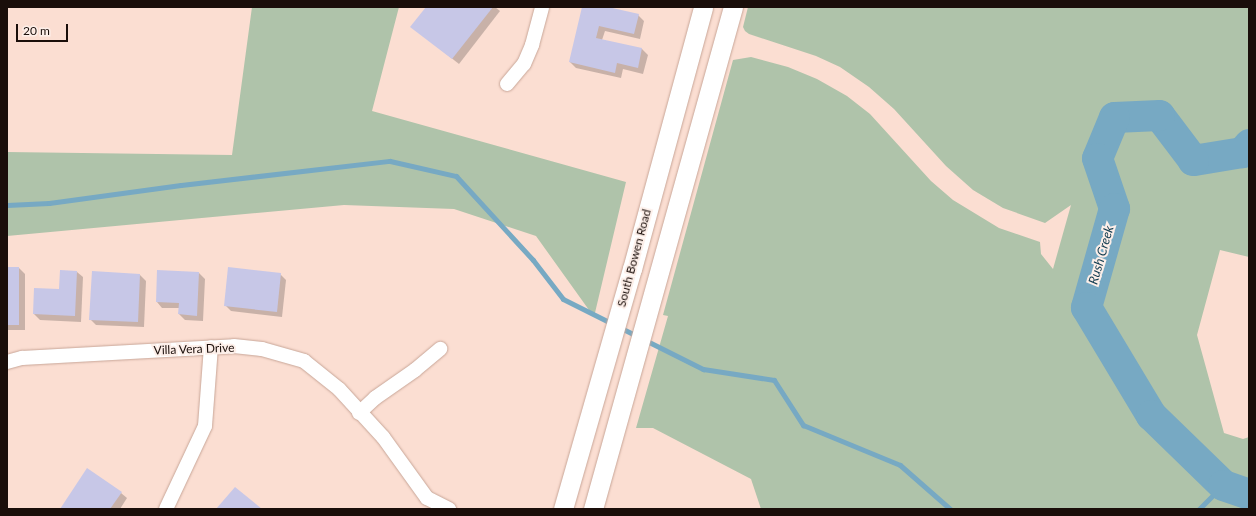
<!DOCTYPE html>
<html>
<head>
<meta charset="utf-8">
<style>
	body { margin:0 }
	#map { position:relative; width:1256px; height:516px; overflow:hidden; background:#fbded2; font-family:Lato,sans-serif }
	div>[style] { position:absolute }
	.green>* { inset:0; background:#afc3aa }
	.shadow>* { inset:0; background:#0003 }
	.stream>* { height:5px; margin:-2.5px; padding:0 2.5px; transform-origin:2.5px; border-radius:2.5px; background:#77a9c3 }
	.river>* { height:31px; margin:-15.5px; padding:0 15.5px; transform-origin:15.5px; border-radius:15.5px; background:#77a9c3 }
	.building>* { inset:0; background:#c7c7e7 }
	.roads { filter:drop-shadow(0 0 1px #c8a698) drop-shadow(0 0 1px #c8a698) }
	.minor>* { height:14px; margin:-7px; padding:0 7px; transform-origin:7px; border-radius:7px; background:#fff }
	.secondary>* { height:19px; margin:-9.5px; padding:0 9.5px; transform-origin:9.5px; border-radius:9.5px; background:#fff }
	span { translate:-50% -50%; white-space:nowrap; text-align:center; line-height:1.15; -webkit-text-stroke:4px #fdefe9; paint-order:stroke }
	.street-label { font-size:12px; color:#1a0e0a }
	.water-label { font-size:13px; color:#133d51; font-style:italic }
	.frame { position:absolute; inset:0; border:8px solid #1a0e0a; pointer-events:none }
	.scale { position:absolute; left:16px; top:24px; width:52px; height:18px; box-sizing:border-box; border:2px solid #1a0e0a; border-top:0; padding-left:5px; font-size:12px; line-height:14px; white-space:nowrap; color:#1a0e0a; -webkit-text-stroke:3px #fdefe9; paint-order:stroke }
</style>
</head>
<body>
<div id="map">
	<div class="green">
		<div style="clip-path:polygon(252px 7px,399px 7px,372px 111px,626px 182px,594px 317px,536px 236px,454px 209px,344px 205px,7px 236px,7px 152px,232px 155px)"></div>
		<div style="clip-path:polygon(748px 7px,1249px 7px,1249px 257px,1220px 250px,1197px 335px,1224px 433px,1243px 439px,1249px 437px,1249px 509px,761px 509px,751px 479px,653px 428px,636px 428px,668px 316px,663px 315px,733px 60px,751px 57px,788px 67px,817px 79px,847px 96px,870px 114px,931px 181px,953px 200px,999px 228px,1040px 242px,1041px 254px,1053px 269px,1071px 205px,1045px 223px,1003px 208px,973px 190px,946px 166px,894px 109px,869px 87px,840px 67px,816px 56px,749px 34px,745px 31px,743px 27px)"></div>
	</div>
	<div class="shadow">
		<div style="clip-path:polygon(427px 7px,495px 7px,500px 11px,459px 64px,412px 27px)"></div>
		<div style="clip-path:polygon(583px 7px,604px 7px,638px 15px,644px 21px,640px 39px,605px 31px,602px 40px,642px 49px,648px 55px,643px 74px,623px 69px,621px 78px,576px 68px,570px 62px)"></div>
		<div style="clip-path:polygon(7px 268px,19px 268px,25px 274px,25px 330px,7px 330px)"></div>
		<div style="clip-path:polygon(77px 272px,83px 277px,81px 322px,40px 320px,34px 314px)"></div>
		<div style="clip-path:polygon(93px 272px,140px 275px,146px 281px,144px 327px,96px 325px,90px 319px)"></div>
		<div style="clip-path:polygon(199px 273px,205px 279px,203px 321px,185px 320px,179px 314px,179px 308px,162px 308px,157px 302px)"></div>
		<div style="clip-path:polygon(280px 274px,286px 280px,282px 317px,231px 311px,225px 305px)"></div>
		<div style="clip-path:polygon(121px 493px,127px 498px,120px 509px,61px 509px)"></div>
	</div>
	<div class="stream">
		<div style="left:7px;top:205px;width:42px;rotate:-2.7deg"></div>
		<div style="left:49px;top:203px;width:133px;rotate:-7.8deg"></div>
		<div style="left:181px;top:185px;width:210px;rotate:-6.6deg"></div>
		<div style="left:390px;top:161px;width:68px;rotate:12.8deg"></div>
		<div style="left:456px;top:176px;width:114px;rotate:47.5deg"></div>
		<div style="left:533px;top:260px;width:49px;rotate:52.4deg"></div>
		<div style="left:563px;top:299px;width:157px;rotate:26.6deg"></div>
		<div style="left:703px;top:369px;width:72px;rotate:8.8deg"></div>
		<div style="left:774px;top:380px;width:54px;rotate:57.2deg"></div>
		<div style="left:803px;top:425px;width:105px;rotate:22.4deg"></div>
		<div style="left:900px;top:465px;width:67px;rotate:41.3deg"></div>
		<div style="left:1199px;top:509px;width:34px;rotate:-45deg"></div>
	</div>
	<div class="river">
		<div style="left:1249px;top:144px;width:11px;rotate:131deg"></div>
		<div style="left:1242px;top:152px;width:50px;rotate:170.7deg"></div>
		<div style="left:1193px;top:160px;width:56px;rotate:-127.1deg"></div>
		<div style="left:1159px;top:115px;width:45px;rotate:177.5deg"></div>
		<div style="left:1114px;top:117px;width:44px;rotate:112.5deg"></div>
		<div style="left:1097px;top:158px;width:53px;rotate:71.2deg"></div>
		<div style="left:1114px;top:208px;width:103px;rotate:105.8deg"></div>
		<div style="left:1086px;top:307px;width:126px;rotate:59deg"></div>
		<div style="left:1151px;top:415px;width:100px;rotate:44.2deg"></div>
		<div style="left:1223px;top:485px;width:28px;rotate:19deg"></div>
	</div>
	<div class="building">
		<div style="clip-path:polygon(426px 7px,493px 7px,452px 59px,410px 27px)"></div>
		<div style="clip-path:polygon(582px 7px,608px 7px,639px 14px,634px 34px,599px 26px,596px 38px,642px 48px,638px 68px,617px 63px,615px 73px,569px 62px)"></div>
		<div style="clip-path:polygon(7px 267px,19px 267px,19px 325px,7px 325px)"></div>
		<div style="clip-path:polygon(228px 267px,281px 273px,277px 312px,224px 306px)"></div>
		<div style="clip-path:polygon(60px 270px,77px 271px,75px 316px,33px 314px,34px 288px,59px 289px)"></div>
		<div style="clip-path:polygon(157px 270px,199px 272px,197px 316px,178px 314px,179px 303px,156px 302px)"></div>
		<div style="clip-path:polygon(92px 271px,140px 274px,138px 322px,89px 320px)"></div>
		<div style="clip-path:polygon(87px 468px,122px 492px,110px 509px,60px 509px)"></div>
		<div style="clip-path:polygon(235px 487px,262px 509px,216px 509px)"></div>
	</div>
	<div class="roads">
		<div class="minor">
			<div style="left:507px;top:84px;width:26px;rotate:-50deg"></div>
			<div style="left:524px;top:64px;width:21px;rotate:-67deg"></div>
			<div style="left:532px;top:45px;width:39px;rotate:-75deg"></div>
			<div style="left:7px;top:362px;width:16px;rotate:-15deg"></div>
			<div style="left:22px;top:358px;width:212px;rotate:-3.2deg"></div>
			<div style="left:234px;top:346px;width:28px;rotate:6deg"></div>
			<div style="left:262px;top:349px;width:44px;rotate:15.9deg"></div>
			<div style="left:304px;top:361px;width:45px;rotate:38.7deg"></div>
			<div style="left:339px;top:389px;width:65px;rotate:47.5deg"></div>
			<div style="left:383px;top:437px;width:75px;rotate:54.2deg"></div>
			<div style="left:427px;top:498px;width:25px;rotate:27deg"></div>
			<div style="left:359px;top:413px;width:22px;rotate:-43deg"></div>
			<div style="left:375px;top:398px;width:49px;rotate:-35deg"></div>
			<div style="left:415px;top:370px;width:33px;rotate:-40deg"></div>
			<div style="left:166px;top:509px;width:92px;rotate:-64.8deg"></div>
			<div style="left:205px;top:426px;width:79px;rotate:-85.7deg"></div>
		</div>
		<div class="secondary">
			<div style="left:563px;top:509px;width:250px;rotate:-74deg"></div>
			<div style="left:632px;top:269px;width:271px;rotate:-74.8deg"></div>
			<div style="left:593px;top:509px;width:521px;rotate:-74.42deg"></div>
		</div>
	</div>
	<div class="street-label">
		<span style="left:634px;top:258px;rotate:-75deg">South Bowen Road</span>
		<span style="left:194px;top:349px;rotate:-2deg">Villa Vera Drive</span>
	</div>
	<div class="water-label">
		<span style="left:1101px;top:255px;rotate:-74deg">Rush Creek</span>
	</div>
	<div class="frame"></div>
	<div class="scale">20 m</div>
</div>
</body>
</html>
